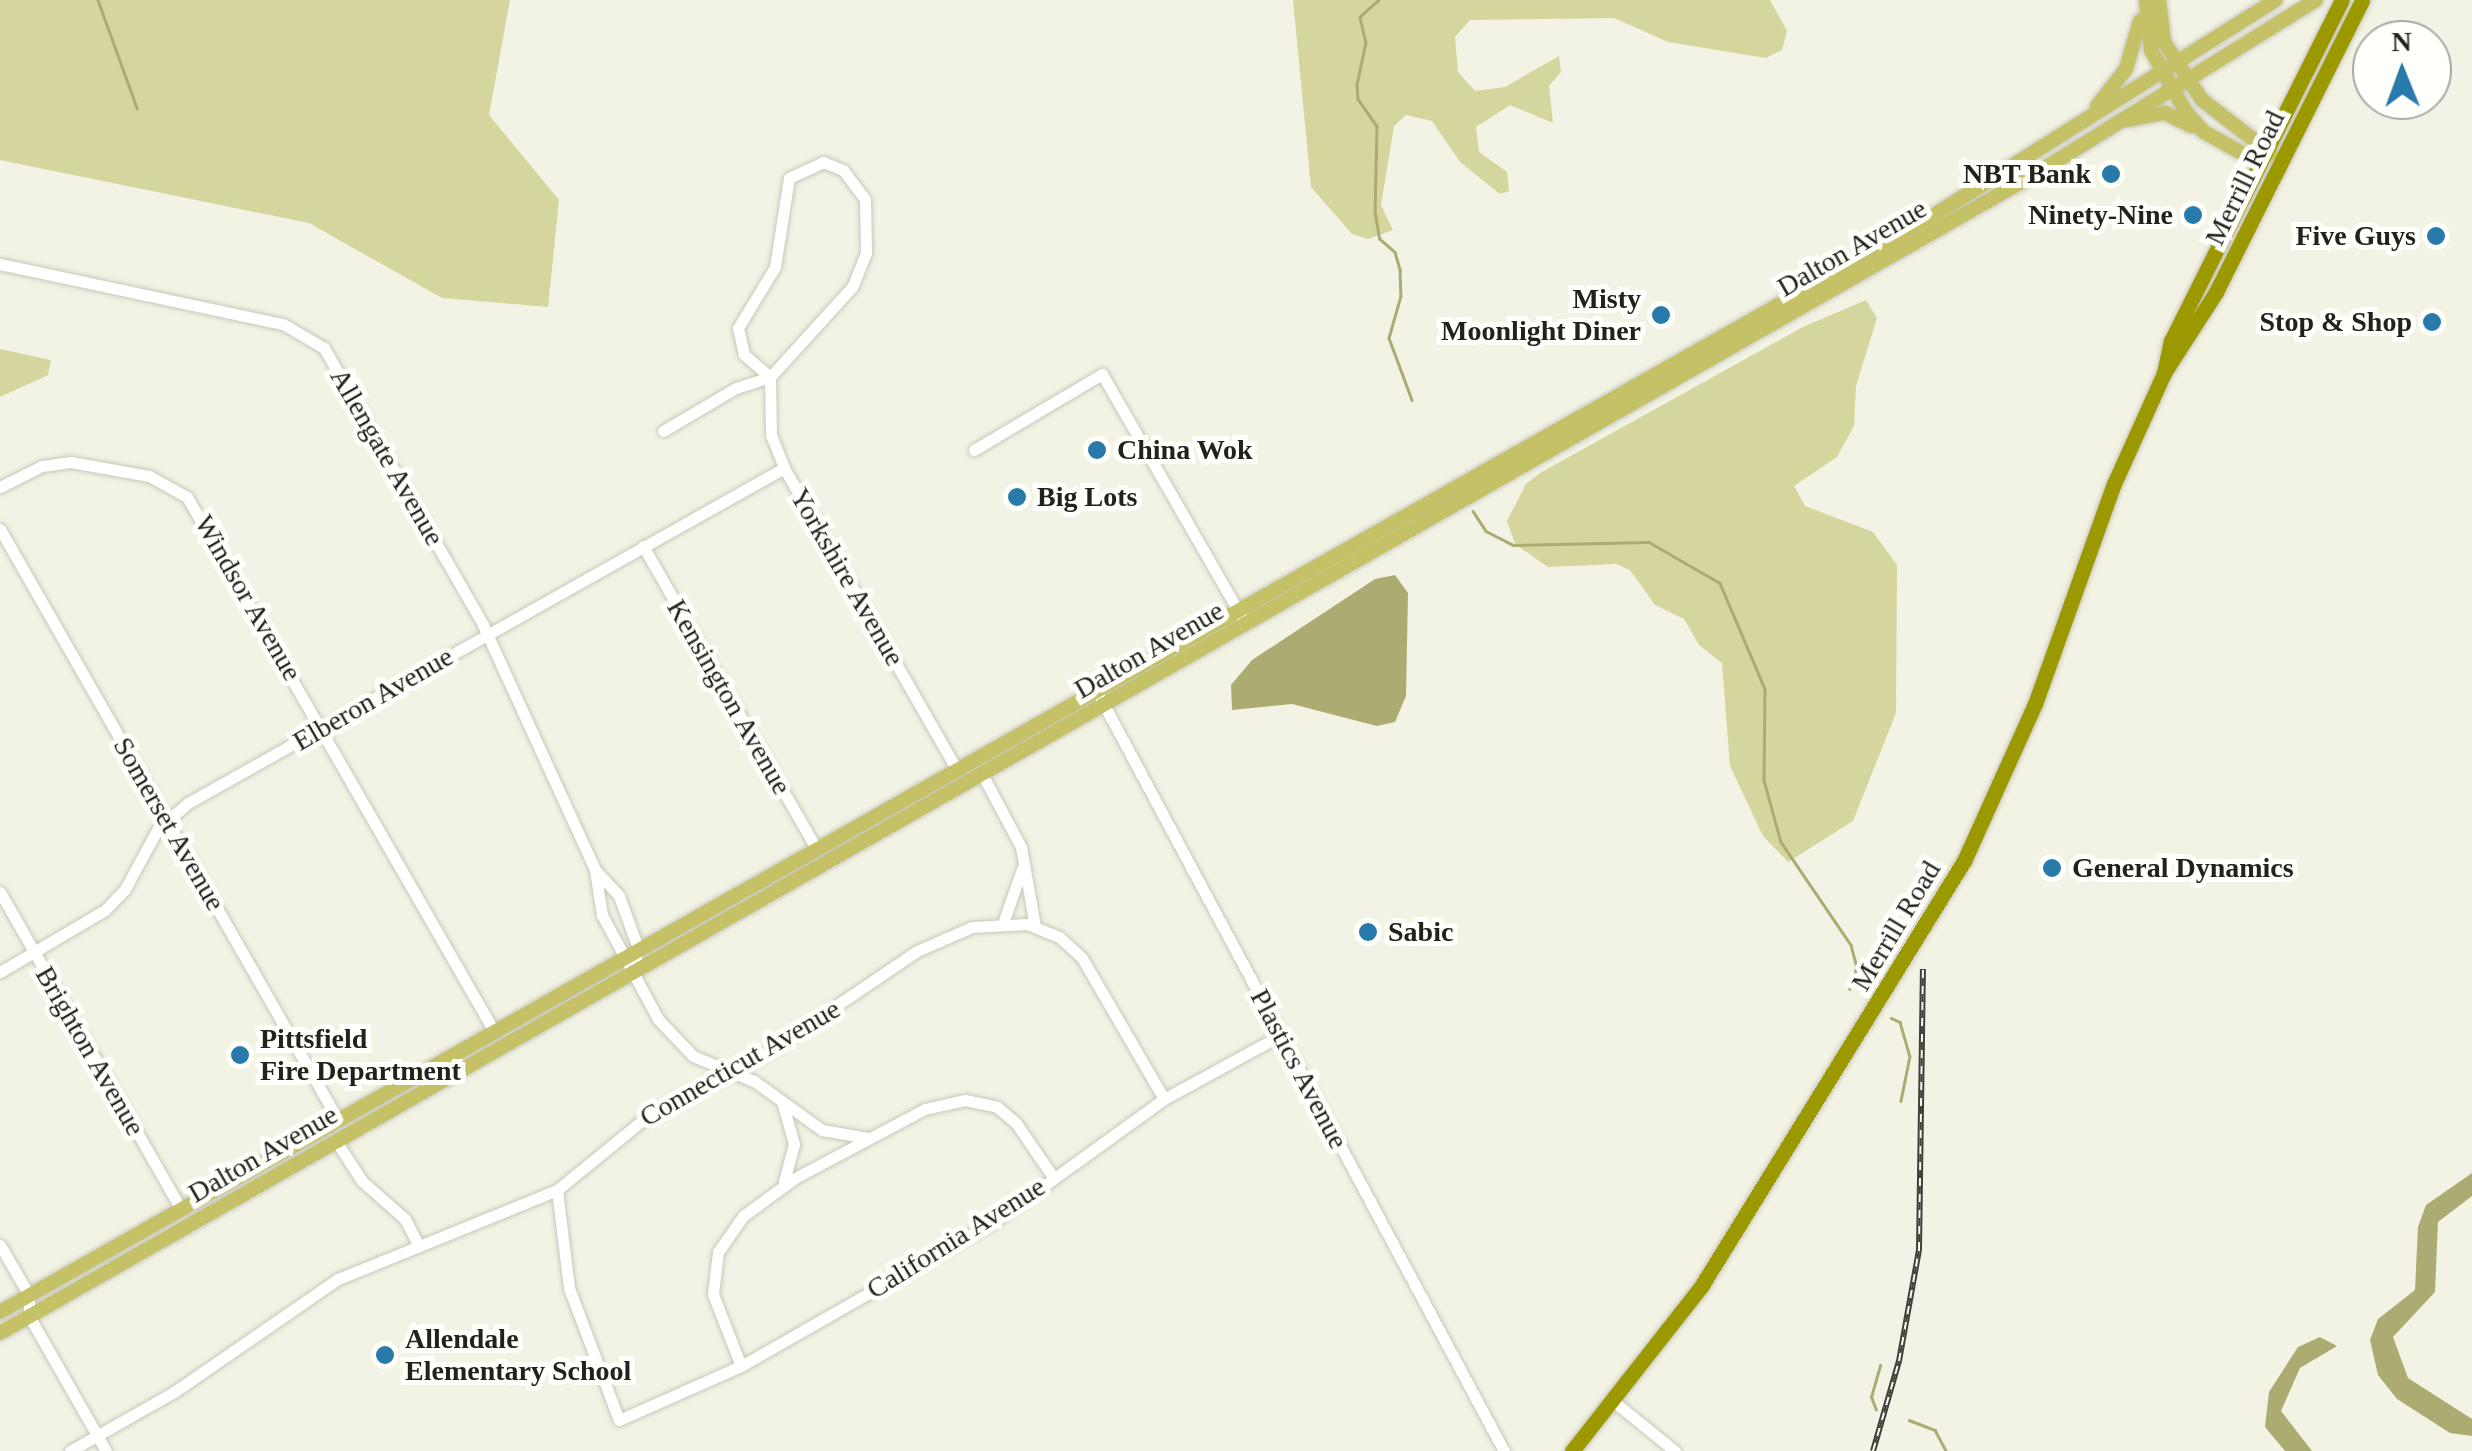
<!DOCTYPE html>
<html>
<head>
<meta charset="utf-8">
<style>
	body { margin:0 }
	#map { position:relative; width:2472px; height:1451px; overflow:hidden; background:#f2f3e4; font-family:"Times New Roman",serif }
	div>[style] { position:absolute }
	.green>* { inset:0; background:#d5d59e }
	.water>* { inset:0; background:#acab72 }
	.stream>* { height:2.5px; margin:-1.25px; padding:0 1.25px; transform-origin:1.25px; border-radius:1.25px; background:#acab72 }
	.roads { filter:drop-shadow(0 0 2px #c8c8ba) drop-shadow(0 0 2px #c8c8ba) }
	.minor>* { height:11px; margin:-5.5px; padding:0 5.5px; transform-origin:5.5px; border-radius:5.5px; background:#fff }
	.major>* { height:14px; margin:-7px; padding:0 7px; transform-origin:7px; border-radius:7px; background:#c4c166 }
	.highway>* { height:15px; margin:-7.5px; padding:0 7.5px; transform-origin:7.5px; border-radius:7.5px; background:#9c9800 }
	.rail>* { height:6px; margin-top:-3px; transform-origin:0; background:repeating-linear-gradient(90deg,#fffffc 0 8px,#40403a 0 16px); box-sizing:border-box; border-block:2px solid #40403a }
	.dots>* { width:28px; height:28px; translate:-50% -50%; box-sizing:border-box; border:5px solid #fffffc; border-radius:50% }
	span { translate:-50% -50%; white-space:nowrap; text-align:center; line-height:1.15; -webkit-text-stroke:10px #fffffc; paint-order:stroke }
	.poi-label { font-size:28px; color:#22221d; font-weight:700 }
	.right { translate:-100% -50%; text-align:right }
	.left { translate:0 -50%; text-align:left }
	.street-label { font-size:28px; color:#22221d }
	.north { position:absolute; left:2352px; top:20px; width:100px; height:100px; box-sizing:border-box; background:#fffffc; border:2px solid #a7a7a3; border-radius:50%; rotate:359deg; font-size:28px; font-weight:700; line-height:40px; text-align:center; color:#22221d }
	.north::after { content:''; display:block; margin:auto; width:35px; height:45px; background:#287aab; clip-path:polygon(50% 0,100% 100%,50% 72%,0 100%) }
</style>
</head>
<body>
<div id="map">
	<div class="green">
		<div style="clip-path:polygon(0 0,510px 0,489px 115px,559px 200px,548px 307px,442px 298px,309px 223px,0 160px)"></div>
		<div style="clip-path:polygon(1293px 0,1770px 0,1787px 31px,1782px 50px,1766px 58px,1668px 42px,1614px 18px,1470px 20px,1455px 37px,1458px 72px,1475px 91px,1505px 87px,1559px 56px,1561px 72px,1549px 86px,1553px 123px,1510px 105px,1476px 127px,1479px 152px,1507px 172px,1509px 191px,1500px 194px,1460px 162px,1432px 121px,1406px 115px,1394px 126px,1381px 205px,1393px 230px,1368px 239px,1352px 234px,1311px 187px)"></div>
		<div style="clip-path:polygon(1866px 300px,1877px 318px,1856px 386px,1854px 426px,1837px 457px,1794px 486px,1805px 506px,1873px 532px,1897px 565px,1896px 713px,1853px 821px,1788px 862px,1763px 836px,1730px 766px,1722px 663px,1699px 645px,1684px 619px,1655px 605px,1630px 570px,1616px 564px,1548px 567px,1515px 544px,1507px 521px,1526px 484px,1540px 473px,1803px 327px)"></div>
		<div style="clip-path:polygon(0 349px,51px 360px,48px 375px,0 397px)"></div>
	</div>
	<div class="water">
		<div style="clip-path:polygon(1395px 575px,1408px 593px,1406px 696px,1395px 722px,1377px 726px,1292px 704px,1232px 710px,1231px 685px,1252px 660px,1375px 579px)"></div>
		<div style="clip-path:polygon(2472px 1173px,2472px 1196px,2438px 1222px,2435px 1292px,2393px 1337px,2408px 1378px,2472px 1419px,2472px 1436px,2450px 1433px,2397px 1399px,2378px 1375px,2370px 1340px,2378px 1319px,2415px 1290px,2418px 1227px,2426px 1205px)"></div>
		<div style="clip-path:polygon(2320px 1337px,2337px 1346px,2300px 1368px,2281px 1411px,2312px 1451px,2285px 1451px,2265px 1427px,2269px 1392px,2298px 1347px)"></div>
	</div>
	<div class="stream">
		<div style="left:98px;top:0;width:115px;rotate:70.1deg"></div>
		<div style="left:1379px;top:0;width:25px;rotate:138deg"></div>
		<div style="left:1360px;top:17px;width:26px;rotate:77deg"></div>
		<div style="left:1366px;top:42px;width:44px;rotate:101.8deg"></div>
		<div style="left:1357px;top:85px;width:14px;rotate:86deg"></div>
		<div style="left:1358px;top:99px;width:33px;rotate:55deg"></div>
		<div style="left:1377px;top:126px;width:86px;rotate:91.3deg"></div>
		<div style="left:1375px;top:212px;width:27px;rotate:80deg"></div>
		<div style="left:1380px;top:239px;width:20px;rotate:41deg"></div>
		<div style="left:1395px;top:252px;width:19px;rotate:74deg"></div>
		<div style="left:1400px;top:270px;width:26px;rotate:88deg"></div>
		<div style="left:1401px;top:296px;width:44px;rotate:105.9deg"></div>
		<div style="left:1389px;top:338px;width:66px;rotate:69.6deg"></div>
		<div style="left:1473px;top:511px;width:24px;rotate:57deg"></div>
		<div style="left:1486px;top:531px;width:30px;rotate:27deg"></div>
		<div style="left:1513px;top:545px;width:136px;rotate:-1.3deg"></div>
		<div style="left:1649px;top:542px;width:82px;rotate:30deg"></div>
		<div style="left:1720px;top:583px;width:115px;rotate:67deg"></div>
		<div style="left:1765px;top:689px;width:91px;rotate:90.6deg"></div>
		<div style="left:1764px;top:780px;width:64px;rotate:74.7deg"></div>
		<div style="left:1781px;top:842px;width:125px;rotate:55.8deg"></div>
		<div style="left:1851px;top:945px;width:23px;rotate:75deg"></div>
		<div style="left:1857px;top:967px;width:23px;rotate:108deg"></div>
		<div style="left:1891px;top:1018px;width:10px;rotate:24deg"></div>
		<div style="left:1900px;top:1022px;width:35px;rotate:74deg"></div>
		<div style="left:1910px;top:1056px;width:46px;rotate:101.3deg"></div>
		<div style="left:1876px;top:1410px;width:14px;rotate:-111deg"></div>
		<div style="left:1871px;top:1397px;width:33px;rotate:-74deg"></div>
		<div style="left:1909px;top:1420px;width:28px;rotate:21deg"></div>
		<div style="left:1935px;top:1430px;width:24px;rotate:62deg"></div>
	</div>
	<div class="roads">
		<div class="minor">
			<div style="left:0;top:264px;width:289px;rotate:12deg"></div>
			<div style="left:283px;top:324px;width:48px;rotate:30.3deg"></div>
			<div style="left:324px;top:348px;width:319px;rotate:60.1deg"></div>
			<div style="left:483px;top:625px;width:269px;rotate:65.4deg"></div>
			<div style="left:595px;top:870px;width:46px;rotate:81.2deg"></div>
			<div style="left:602px;top:915px;width:118px;rotate:61.7deg"></div>
			<div style="left:658px;top:1019px;width:51px;rotate:46.6deg"></div>
			<div style="left:693px;top:1056px;width:66px;rotate:22.3deg"></div>
			<div style="left:754px;top:1081px;width:84px;rotate:35.8deg"></div>
			<div style="left:822px;top:1130px;width:48px;rotate:9.7deg"></div>
			<div style="left:663px;top:431px;width:85px;rotate:-30.5deg"></div>
			<div style="left:736px;top:388px;width:36px;rotate:-18deg"></div>
			<div style="left:770px;top:377px;width:35px;rotate:-139deg"></div>
			<div style="left:744px;top:354px;width:27px;rotate:-103deg"></div>
			<div style="left:738px;top:328px;width:71px;rotate:-58.8deg"></div>
			<div style="left:775px;top:267px;width:90px;rotate:-81.1deg"></div>
			<div style="left:789px;top:178px;width:38px;rotate:-25deg"></div>
			<div style="left:823px;top:162px;width:22px;rotate:22deg"></div>
			<div style="left:843px;top:170px;width:36px;rotate:53deg"></div>
			<div style="left:865px;top:199px;width:54px;rotate:88.9deg"></div>
			<div style="left:866px;top:253px;width:37px;rotate:112deg"></div>
			<div style="left:852px;top:287px;width:122px;rotate:132.3deg"></div>
			<div style="left:770px;top:377px;width:58px;rotate:89deg"></div>
			<div style="left:771px;top:435px;width:35px;rotate:68deg"></div>
			<div style="left:784px;top:468px;width:346px;rotate:60.2deg"></div>
			<div style="left:974px;top:450px;width:149px;rotate:-30.7deg"></div>
			<div style="left:1102px;top:374px;width:279px;rotate:60.1deg"></div>
			<div style="left:0;top:487px;width:47px;rotate:-26.6deg"></div>
			<div style="left:42px;top:466px;width:29px;rotate:-8deg"></div>
			<div style="left:71px;top:462px;width:79px;rotate:10.2deg"></div>
			<div style="left:149px;top:476px;width:43px;rotate:28.9deg"></div>
			<div style="left:187px;top:497px;width:616px;rotate:60.11deg"></div>
			<div style="left:0;top:529px;width:681px;rotate:60.23deg"></div>
			<div style="left:643px;top:546px;width:348px;rotate:60.2deg"></div>
			<div style="left:1095px;top:688px;width:866px;rotate:61.81deg"></div>
			<div style="left:982px;top:774px;width:83px;rotate:61.9deg"></div>
			<div style="left:1021px;top:847px;width:80px;rotate:80deg"></div>
			<div style="left:595px;top:870px;width:35px;rotate:47deg"></div>
			<div style="left:619px;top:896px;width:55px;rotate:69.9deg"></div>
			<div style="left:638px;top:948px;width:25px;rotate:101deg"></div>
			<div style="left:0;top:892px;width:365px;rotate:60.3deg"></div>
			<div style="left:1003px;top:923px;width:57px;rotate:-70.6deg"></div>
			<div style="left:0;top:972px;width:122px;rotate:-30.6deg"></div>
			<div style="left:105px;top:910px;width:29px;rotate:-46deg"></div>
			<div style="left:125px;top:889px;width:67px;rotate:-61.5deg"></div>
			<div style="left:157px;top:830px;width:41px;rotate:-41.1deg"></div>
			<div style="left:188px;top:803px;width:684px;rotate:-29.34deg"></div>
			<div style="left:783px;top:1105px;width:41px;rotate:74.2deg"></div>
			<div style="left:794px;top:1144px;width:39px;rotate:105deg"></div>
			<div style="left:336px;top:1141px;width:48px;rotate:57deg"></div>
			<div style="left:362px;top:1181px;width:57px;rotate:41.5deg"></div>
			<div style="left:405px;top:1219px;width:27px;rotate:63deg"></div>
			<div style="left:557px;top:1190px;width:99px;rotate:83deg"></div>
			<div style="left:569px;top:1288px;width:141px;rotate:69.3deg"></div>
			<div style="left:619px;top:1420px;width:133px;rotate:-23.9deg"></div>
			<div style="left:741px;top:1366px;width:292px;rotate:-29.7deg"></div>
			<div style="left:995px;top:1221px;width:208px;rotate:-35.8deg"></div>
			<div style="left:1164px;top:1099px;width:133px;rotate:-28.7deg"></div>
			<div style="left:0;top:1245px;width:58px;rotate:59.9deg"></div>
			<div style="left:29px;top:1295px;width:21px;rotate:90deg"></div>
			<div style="left:29px;top:1316px;width:155px;rotate:60.3deg"></div>
			<div style="left:741px;top:1366px;width:77px;rotate:-111.3deg"></div>
			<div style="left:713px;top:1294px;width:42px;rotate:-83.2deg"></div>
			<div style="left:718px;top:1252px;width:44px;rotate:-55.2deg"></div>
			<div style="left:743px;top:1216px;width:64px;rotate:-36.2deg"></div>
			<div style="left:795px;top:1178px;width:147px;rotate:-28deg"></div>
			<div style="left:925px;top:1109px;width:41px;rotate:-12.7deg"></div>
			<div style="left:965px;top:1100px;width:33px;rotate:12deg"></div>
			<div style="left:997px;top:1107px;width:25px;rotate:40deg"></div>
			<div style="left:1016px;top:1123px;width:65px;rotate:55.6deg"></div>
			<div style="left:1613px;top:1401px;width:80px;rotate:38.9deg"></div>
			<div style="left:70px;top:1451px;width:120px;rotate:-29.6deg"></div>
			<div style="left:174px;top:1392px;width:199px;rotate:-34.6deg"></div>
			<div style="left:338px;top:1279px;width:236px;rotate:-22.1deg"></div>
			<div style="left:557px;top:1190px;width:127px;rotate:-39.2deg"></div>
			<div style="left:655px;top:1110px;width:116px;rotate:-26.6deg"></div>
			<div style="left:759px;top:1058px;width:191px;rotate:-34.1deg"></div>
			<div style="left:917px;top:951px;width:60px;rotate:-23.6deg"></div>
			<div style="left:972px;top:927px;width:55px;rotate:-3.1deg"></div>
			<div style="left:1027px;top:924px;width:35px;rotate:22deg"></div>
			<div style="left:1059px;top:937px;width:31px;rotate:42deg"></div>
			<div style="left:1082px;top:958px;width:163px;rotate:59.8deg"></div>
		</div>
		<div class="major">
			<div style="left:2146px;top:0;width:50px;rotate:84.3deg"></div>
			<div style="left:2151px;top:50px;width:71px;rotate:60.6deg"></div>
			<div style="left:2186px;top:112px;width:27px;rotate:48deg"></div>
			<div style="left:2204px;top:132px;width:64px;rotate:29deg"></div>
			<div style="left:2159px;top:0;width:42px;rotate:83.2deg"></div>
			<div style="left:2164px;top:42px;width:69px;rotate:56.8deg"></div>
			<div style="left:2202px;top:100px;width:88px;rotate:37.6deg"></div>
			<div style="left:2097px;top:106px;width:47px;rotate:-51.9deg"></div>
			<div style="left:2126px;top:69px;width:50px;rotate:-73.7deg"></div>
			<div style="left:2128px;top:120px;width:38px;rotate:-11deg"></div>
			<div style="left:2165px;top:113px;width:30px;rotate:26deg"></div>
			<div style="left:0;top:1312px;width:2188px;rotate:-29.52deg"></div>
			<div style="left:1904px;top:234px;width:439px;rotate:-32.2deg"></div>
			<div style="left:0;top:1333px;width:2338px;rotate:-29.66deg"></div>
			<div style="left:2032px;top:176px;width:334px;rotate:-31.8deg"></div>
		</div>
		<div class="highway">
			<div style="left:2164px;top:373px;width:96px;rotate:-57.3deg"></div>
			<div style="left:2216px;top:292px;width:326px;rotate:-63.4deg"></div>
			<div style="left:1572px;top:1451px;width:211px;rotate:-51.9deg"></div>
			<div style="left:1702px;top:1285px;width:498px;rotate:-58.3deg"></div>
			<div style="left:1964px;top:861px;width:172px;rotate:-65.7deg"></div>
			<div style="left:2035px;top:704px;width:232px;rotate:-70.3deg"></div>
			<div style="left:2113px;top:486px;width:124px;rotate:-65.7deg"></div>
			<div style="left:2164px;top:373px;width:33px;rotate:-78deg"></div>
			<div style="left:2171px;top:341px;width:381px;rotate:-63.4deg"></div>
		</div>
	</div>
	<div class="rail">
		<div style="left:1873px;top:1451px;width:94px;rotate:-73.9deg"></div>
		<div style="left:1899px;top:1361px;width:113px;rotate:-79.8deg"></div>
		<div style="left:1919px;top:1250px;width:281px;rotate:-89.2deg"></div>
	</div>
	<div class="dots">
		<div style="left:2111px;top:174px;background:#287aab"></div>
		<div style="left:2193px;top:215px;background:#287aab"></div>
		<div style="left:2436px;top:236px;background:#287aab"></div>
		<div style="left:1661px;top:315px;background:#287aab"></div>
		<div style="left:2432px;top:322px;background:#287aab"></div>
		<div style="left:1097px;top:450px;background:#287aab"></div>
		<div style="left:1017px;top:497px;background:#287aab"></div>
		<div style="left:2052px;top:868px;background:#287aab"></div>
		<div style="left:1368px;top:932px;background:#287aab"></div>
		<div style="left:240px;top:1055px;background:#287aab"></div>
		<div style="left:385px;top:1355px;background:#287aab"></div>
	</div>
	<div class="poi-label">
		<span class="right" style="left:2091px;top:174px">NBT Bank</span>
		<span class="right" style="left:2173px;top:215px">Ninety-Nine</span>
		<span class="right" style="left:2416px;top:236px">Five Guys</span>
		<span class="right" style="left:1641px;top:315px">Misty<br>Moonlight Diner</span>
		<span class="right" style="left:2412px;top:322px">Stop &amp; Shop</span>
		<span class="left" style="left:1117px;top:450px">China Wok</span>
		<span class="left" style="left:1037px;top:497px">Big Lots</span>
		<span class="left" style="left:2072px;top:868px">General Dynamics</span>
		<span class="left" style="left:1388px;top:932px">Sabic</span>
		<span class="left" style="left:260px;top:1055px">Pittsfield<br>Fire Department</span>
		<span class="left" style="left:405px;top:1355px">Allendale<br>Elementary School</span>
	</div>
	<div class="street-label">
		<span style="left:2245px;top:178px;rotate:-64deg">Merrill Road</span>
		<span style="left:1852px;top:248px;rotate:-30deg">Dalton Avenue</span>
		<span style="left:387px;top:457px;rotate:60deg">Allengate Avenue</span>
		<span style="left:847px;top:577px;rotate:60deg">Yorkshire Avenue</span>
		<span style="left:248px;top:598px;rotate:60deg">Windsor Avenue</span>
		<span style="left:1149px;top:650px;rotate:-30deg">Dalton Avenue</span>
		<span style="left:729px;top:697px;rotate:60deg">Kensington Avenue</span>
		<span style="left:373px;top:699px;rotate:-30deg">Elberon Avenue</span>
		<span style="left:169px;top:824px;rotate:60deg">Somerset Avenue</span>
		<span style="left:1896px;top:926px;rotate:-59deg">Merrill Road</span>
		<span style="left:90px;top:1051px;rotate:60deg">Brighton Avenue</span>
		<span style="left:740px;top:1063px;rotate:-30deg">Connecticut Avenue</span>
		<span style="left:1299px;top:1069px;rotate:62deg">Plastics Avenue</span>
		<span style="left:263px;top:1154px;rotate:-30deg">Dalton Avenue</span>
		<span style="left:956px;top:1238px;rotate:-32deg">California Avenue</span>
	</div>
	<div class="north">N</div>
</div>
</body>
</html>
